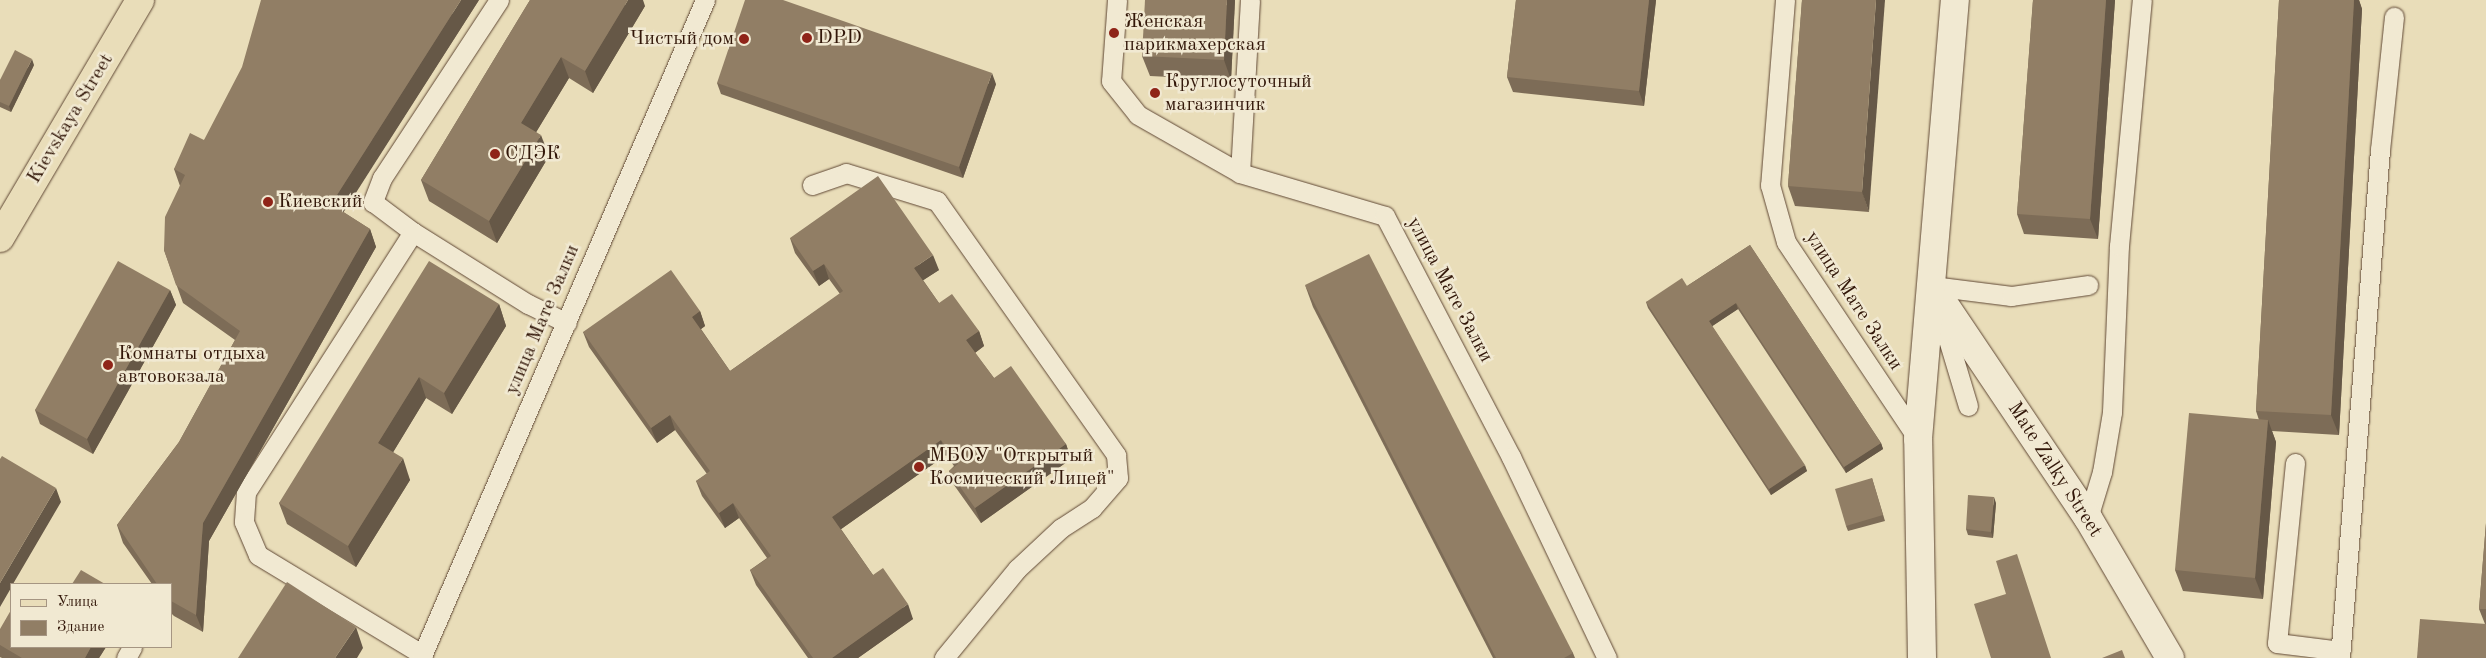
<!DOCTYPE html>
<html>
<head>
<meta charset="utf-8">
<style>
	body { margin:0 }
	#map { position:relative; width:2486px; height:658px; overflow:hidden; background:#e9ddb9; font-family:"Old Standard TT",serif }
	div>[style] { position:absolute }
	.roads { filter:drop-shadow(0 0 1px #604835) drop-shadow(0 0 1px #604835) }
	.service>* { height:19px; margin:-9.5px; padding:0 9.5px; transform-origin:9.5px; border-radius:9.5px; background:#f1e9d2 }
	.tertiary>* { height:28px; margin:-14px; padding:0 14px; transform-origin:14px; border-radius:14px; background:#f1e9d2 }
	.primary>* { height:28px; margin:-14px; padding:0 14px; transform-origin:14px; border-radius:14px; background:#e9ddb9 }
	.wall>* { inset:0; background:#7d6c57 }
	.shaded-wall>* { inset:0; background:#665847 }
	.building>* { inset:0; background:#917e65 }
	.dots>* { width:14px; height:14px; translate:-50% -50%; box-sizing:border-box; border:2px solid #f1e9d2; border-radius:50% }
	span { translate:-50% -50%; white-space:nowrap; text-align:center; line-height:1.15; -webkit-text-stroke:5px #f1e9d2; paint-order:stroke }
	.poi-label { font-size:20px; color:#321709 }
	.left { translate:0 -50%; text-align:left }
	.right { translate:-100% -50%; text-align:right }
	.street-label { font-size:20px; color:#321709 }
	.legend { position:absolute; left:10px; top:583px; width:162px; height:65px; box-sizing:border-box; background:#f1e9d2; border:1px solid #a59582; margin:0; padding:6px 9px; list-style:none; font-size:15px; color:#321709 }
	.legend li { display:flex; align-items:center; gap:10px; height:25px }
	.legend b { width:25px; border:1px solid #a59582 }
</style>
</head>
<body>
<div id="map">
	<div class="roads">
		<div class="service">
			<div style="left:499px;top:0;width:213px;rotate:123.3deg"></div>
			<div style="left:382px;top:178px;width:26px;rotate:111deg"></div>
			<div style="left:373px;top:202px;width:50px;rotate:36.9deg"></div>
			<div style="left:413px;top:232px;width:136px;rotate:32.1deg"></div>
			<div style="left:528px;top:304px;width:43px;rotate:26deg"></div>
			<div style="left:1117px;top:0;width:81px;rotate:94.2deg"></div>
			<div style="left:1111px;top:81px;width:43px;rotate:51.5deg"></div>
			<div style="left:1138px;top:115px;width:117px;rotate:29.6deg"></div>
			<div style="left:1240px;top:173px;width:151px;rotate:16.5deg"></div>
			<div style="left:1385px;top:216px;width:272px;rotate:62.4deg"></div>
			<div style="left:1511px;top:457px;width:223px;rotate:64.5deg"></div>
			<div style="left:1785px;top:0;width:186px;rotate:94.6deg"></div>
			<div style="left:1770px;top:185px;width:59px;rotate:74.3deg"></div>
			<div style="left:1786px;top:242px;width:237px;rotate:56.2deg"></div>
			<div style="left:1240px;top:173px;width:173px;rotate:-86.7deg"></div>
			<div style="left:812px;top:185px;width:36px;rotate:-19deg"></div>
			<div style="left:846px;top:173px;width:95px;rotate:17.1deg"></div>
			<div style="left:937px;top:201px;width:311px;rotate:54.8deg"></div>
			<div style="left:1116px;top:455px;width:23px;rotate:85deg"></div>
			<div style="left:1118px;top:478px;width:40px;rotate:131deg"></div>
			<div style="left:1092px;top:508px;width:37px;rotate:147deg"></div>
			<div style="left:1061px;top:528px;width:60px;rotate:137deg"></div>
			<div style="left:1017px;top:569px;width:115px;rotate:129.4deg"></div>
			<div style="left:413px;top:232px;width:309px;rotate:122.7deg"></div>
			<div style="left:246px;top:492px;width:30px;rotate:94deg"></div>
			<div style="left:244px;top:522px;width:36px;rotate:67deg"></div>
			<div style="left:258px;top:555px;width:193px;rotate:31.2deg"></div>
			<div style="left:1968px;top:406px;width:125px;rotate:-106.7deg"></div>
			<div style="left:1932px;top:286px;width:80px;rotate:7.2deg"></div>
			<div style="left:2011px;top:296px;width:78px;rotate:-8.1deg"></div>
			<div style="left:2295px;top:463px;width:181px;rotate:95.7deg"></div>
			<div style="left:2277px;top:643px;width:64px;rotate:7.1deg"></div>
			<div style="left:2088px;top:518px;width:48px;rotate:-73.1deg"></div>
			<div style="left:2102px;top:472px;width:61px;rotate:-80.5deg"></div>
			<div style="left:2112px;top:412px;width:166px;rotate:-87.6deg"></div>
			<div style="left:2119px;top:246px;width:247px;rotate:-84.7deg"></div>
			<div style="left:126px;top:658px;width:13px;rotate:-61deg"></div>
			<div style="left:421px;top:658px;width:717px;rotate:-66.65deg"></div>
			<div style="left:2340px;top:658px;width:510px;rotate:-85.5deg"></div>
			<div style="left:2380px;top:150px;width:134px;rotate:-84deg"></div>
		</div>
		<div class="tertiary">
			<div style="left:1932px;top:286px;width:280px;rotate:56.1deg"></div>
			<div style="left:2088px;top:518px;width:162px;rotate:59.6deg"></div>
			<div style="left:1922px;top:658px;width:219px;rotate:-91deg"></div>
			<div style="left:1918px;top:439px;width:441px;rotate:-85.2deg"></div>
		</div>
		<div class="primary">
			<div style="left:0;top:238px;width:276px;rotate:-59.5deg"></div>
		</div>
	</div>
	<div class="wall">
		<div style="clip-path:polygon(479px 0,343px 212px,370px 229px,376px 247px,209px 541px,203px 632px,174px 616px,171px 613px,171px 584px,152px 584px,123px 543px,117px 525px,179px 442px,235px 340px,183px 303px,164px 250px,180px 186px,174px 169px,204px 140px)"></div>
		<div style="clip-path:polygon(530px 0,645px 6px,593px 93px,569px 78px,536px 132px,549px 156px,497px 243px,429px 201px,421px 180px)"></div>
		<div style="clip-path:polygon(1235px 0,1231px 80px,1150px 76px,1142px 56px)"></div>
		<div style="clip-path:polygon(1516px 0,1656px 0,1644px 106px,1513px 92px,1507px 77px)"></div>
		<div style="clip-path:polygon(1802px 0,1869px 212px,1795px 206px,1788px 186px)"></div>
		<div style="clip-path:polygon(2033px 0,2115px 0,2098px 239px,2024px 234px,2017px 214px)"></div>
		<div style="clip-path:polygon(2279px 0,2359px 0,2362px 9px,2339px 435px,2272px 431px,2276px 442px,2263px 599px,2183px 591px,2175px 570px,2259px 420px,2256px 411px)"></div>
		<div style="clip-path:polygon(34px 65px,11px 112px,0 107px,0 80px)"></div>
		<div style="clip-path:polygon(717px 83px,996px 84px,963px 178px,721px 94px)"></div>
		<div style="clip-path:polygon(790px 238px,939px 270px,923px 280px,939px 303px,979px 331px,984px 346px,975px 353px,994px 378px,1066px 444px,1071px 459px,981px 523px,954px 485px,949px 471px,954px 466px,946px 455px,841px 529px,873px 575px,913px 619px,858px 658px,808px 658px,756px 585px,750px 570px,767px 558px,739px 518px,725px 528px,702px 496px,696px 481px,707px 474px,675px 430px,657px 443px,589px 347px,583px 332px,700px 311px,705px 326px,701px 329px,730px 371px,840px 294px,829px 279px,819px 286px,795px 253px)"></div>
		<div style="clip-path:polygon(1750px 245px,1881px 443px,1883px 449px,1846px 473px,1738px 309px,1712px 326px,1807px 471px,1771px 495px,1648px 308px,1646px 302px,1687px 286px)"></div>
		<div style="clip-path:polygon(1305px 285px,1573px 653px,1575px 658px,1493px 658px,1313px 307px)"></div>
		<div style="clip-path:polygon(170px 290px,176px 305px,93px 454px,40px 424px,35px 410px)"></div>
		<div style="clip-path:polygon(499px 304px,506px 326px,452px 414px,426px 398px,393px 452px,410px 480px,356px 567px,287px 524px,279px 503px)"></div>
		<div style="clip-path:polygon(1872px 478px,1885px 521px,1848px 531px,1846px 526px)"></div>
		<div style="clip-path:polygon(1996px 503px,1993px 538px,1968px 535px,1966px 529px)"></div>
		<div style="clip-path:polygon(2486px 523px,2486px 658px,2485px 624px,2479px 609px)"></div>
		<div style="clip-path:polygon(0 629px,106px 647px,99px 658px,2px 658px,0 657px)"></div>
	</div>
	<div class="shaded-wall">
		<div style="clip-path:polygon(461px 0,479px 0,343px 213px,337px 195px)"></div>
		<div style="clip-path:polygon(628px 0,643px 0,645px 6px,593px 93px,585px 71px)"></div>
		<div style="clip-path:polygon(1227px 0,1235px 0,1231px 80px,1224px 60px)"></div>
		<div style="clip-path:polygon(1649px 0,1656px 0,1644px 106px,1639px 91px)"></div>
		<div style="clip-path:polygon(1876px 0,1885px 0,1869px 212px,1862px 192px)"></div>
		<div style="clip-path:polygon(2106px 0,2115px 0,2098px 239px,2090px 219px)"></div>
		<div style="clip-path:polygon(2354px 0,2359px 0,2362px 9px,2339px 435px,2331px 415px)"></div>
		<div style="clip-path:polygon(561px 57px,569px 78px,529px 144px,521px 123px)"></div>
		<div style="clip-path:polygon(32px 59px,34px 65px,11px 112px,9px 106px)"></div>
		<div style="clip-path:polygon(992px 73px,996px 84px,963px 178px,959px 167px)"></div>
		<div style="clip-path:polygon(541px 135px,549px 156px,497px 243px,489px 221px)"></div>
		<div style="clip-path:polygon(370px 229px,376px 247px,209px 541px,203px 632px,196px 615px,203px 523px)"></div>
		<div style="clip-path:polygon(933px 255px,939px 270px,919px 283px,914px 268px)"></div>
		<div style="clip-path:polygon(824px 264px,829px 279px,819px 286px,813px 271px)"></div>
		<div style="clip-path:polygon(170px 290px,176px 305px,93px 454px,87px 439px)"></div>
		<div style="clip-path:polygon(1736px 303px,1738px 309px,1711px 327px,1709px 321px)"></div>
		<div style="clip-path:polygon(499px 304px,506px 326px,452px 414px,444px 393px)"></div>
		<div style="clip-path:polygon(700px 311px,705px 326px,697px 332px,692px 317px)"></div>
		<div style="clip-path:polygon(979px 331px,984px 346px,972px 355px,966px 340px)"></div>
		<div style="clip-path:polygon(419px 377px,426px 398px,386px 464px,378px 443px)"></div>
		<div style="clip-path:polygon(670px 415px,675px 430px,657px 443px,651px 428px)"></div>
		<div style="clip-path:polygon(2268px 420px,2276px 442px,2263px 599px,2255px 578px)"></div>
		<div style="clip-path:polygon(941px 440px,946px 455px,837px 532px,832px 517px)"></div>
		<div style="clip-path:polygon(1881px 443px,1883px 449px,1846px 473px,1844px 467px)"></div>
		<div style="clip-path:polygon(1066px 444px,1071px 459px,981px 523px,975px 508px)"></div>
		<div style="clip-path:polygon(403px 458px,410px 480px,356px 567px,348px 546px)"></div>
		<div style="clip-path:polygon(1805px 465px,1807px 471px,1771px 495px,1769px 489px)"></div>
		<div style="clip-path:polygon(56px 488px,61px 502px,13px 584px,11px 584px,11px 588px,0 607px,0 583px)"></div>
		<div style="clip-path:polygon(1994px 497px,1996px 503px,1993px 538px,1991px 532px)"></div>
		<div style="clip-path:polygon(733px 503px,739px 518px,725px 528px,719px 513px)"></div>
		<div style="clip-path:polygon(908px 604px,913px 619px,858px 658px,832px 658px)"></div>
		<div style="clip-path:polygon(356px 627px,363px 648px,357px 658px,335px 658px)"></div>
		<div style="clip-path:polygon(91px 647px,106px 647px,99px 658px,85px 658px)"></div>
	</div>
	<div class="building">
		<div style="clip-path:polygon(261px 0,461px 0,337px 195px,342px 211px,370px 229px,203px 523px,196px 615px,171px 601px,171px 584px,157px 584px,117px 525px,179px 442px,240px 331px,176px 285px,164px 250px,165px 217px,185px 175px,174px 169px,190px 133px,204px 140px,242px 67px)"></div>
		<div style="clip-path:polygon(530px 0,628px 0,585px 71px,561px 57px,521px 123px,541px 135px,489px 221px,421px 180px)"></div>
		<div style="clip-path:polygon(745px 0,783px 0,992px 73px,959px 167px,717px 83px)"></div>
		<div style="clip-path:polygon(1145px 0,1227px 0,1224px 60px,1142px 56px)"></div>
		<div style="clip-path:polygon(1516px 0,1649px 0,1639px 91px,1507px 77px)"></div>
		<div style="clip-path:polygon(1802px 0,1876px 0,1862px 192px,1788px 186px)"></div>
		<div style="clip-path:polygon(2033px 0,2106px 0,2090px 219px,2017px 214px)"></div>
		<div style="clip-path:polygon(2279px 0,2354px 0,2331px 415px,2256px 411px)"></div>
		<div style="clip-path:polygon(15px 50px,32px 59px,9px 106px,0 102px,0 80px)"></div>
		<div style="clip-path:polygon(878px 176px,933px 255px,914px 268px,939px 303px,952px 294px,979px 331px,966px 340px,994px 378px,1011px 366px,1066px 444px,975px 508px,949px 471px,958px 464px,941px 440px,832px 517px,873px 575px,883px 568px,908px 604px,832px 658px,813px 658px,750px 570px,771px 556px,733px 503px,719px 513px,696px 481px,710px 471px,670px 415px,651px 428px,583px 332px,671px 270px,700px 311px,692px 317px,730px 371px,843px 291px,824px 264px,813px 271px,790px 238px)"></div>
		<div style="clip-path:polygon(1750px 245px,1881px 443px,1844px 467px,1736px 303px,1709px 321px,1805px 465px,1769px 489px,1646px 302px,1682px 278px,1687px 286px)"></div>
		<div style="clip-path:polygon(1369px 254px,1573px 653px,1564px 658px,1496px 658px,1305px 285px)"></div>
		<div style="clip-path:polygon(118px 261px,170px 290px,87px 439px,35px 410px)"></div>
		<div style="clip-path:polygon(429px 261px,499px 304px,444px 393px,419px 377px,378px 443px,403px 458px,348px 546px,279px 503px)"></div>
		<div style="clip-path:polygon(2189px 413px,2268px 420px,2255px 578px,2175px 570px)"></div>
		<div style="clip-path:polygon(2px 456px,56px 488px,0 583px,0 459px)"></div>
		<div style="clip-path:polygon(1872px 478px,1883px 515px,1846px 526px,1835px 489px)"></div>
		<div style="clip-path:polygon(1968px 495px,1994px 497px,1991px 532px,1966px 529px)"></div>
		<div style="clip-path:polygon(2486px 523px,2486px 609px,2479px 609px)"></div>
		<div style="clip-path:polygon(2017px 554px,2051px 658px,1991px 658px,1974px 604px,2006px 594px,1996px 561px)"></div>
		<div style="clip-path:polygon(81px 570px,105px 584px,72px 584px)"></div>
		<div style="clip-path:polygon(287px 582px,356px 627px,335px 658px,238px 658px)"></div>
		<div style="clip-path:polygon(11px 610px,11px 647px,91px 647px,85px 658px,22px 658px,0 645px,0 629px)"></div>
		<div style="clip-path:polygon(2420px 619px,2486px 624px,2486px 658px,2417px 658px)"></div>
		<div style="clip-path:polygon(2122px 650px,2125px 658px,2102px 658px)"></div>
	</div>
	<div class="dots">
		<div style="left:1114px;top:33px;background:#8f2418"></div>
		<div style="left:807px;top:38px;background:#8f2418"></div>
		<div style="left:744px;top:39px;background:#8f2418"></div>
		<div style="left:1155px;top:93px;background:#8f2418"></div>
		<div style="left:495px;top:154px;background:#8f2418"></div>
		<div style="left:268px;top:202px;background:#8f2418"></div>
		<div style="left:108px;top:365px;background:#8f2418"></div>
		<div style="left:919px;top:467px;background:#8f2418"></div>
	</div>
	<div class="poi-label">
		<span class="left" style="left:1124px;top:34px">Женская<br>парикмахерская</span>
		<span class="left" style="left:817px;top:38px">DPD</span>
		<span class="right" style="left:734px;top:39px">Чистый дом</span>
		<span class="left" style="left:1165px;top:94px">Круглосуточный<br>магазинчик</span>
		<span class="left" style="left:505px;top:154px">СДЭК</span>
		<span class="left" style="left:278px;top:202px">Киевский</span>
		<span class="left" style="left:118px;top:366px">Комнаты отдыха<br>автовокзала</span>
		<span class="left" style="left:929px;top:468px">МБОУ "Открытый<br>Космический Лицей"</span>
	</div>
	<div class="street-label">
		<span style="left:71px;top:119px;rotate:-59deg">Kievskaya Street</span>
		<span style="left:1449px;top:290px;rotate:62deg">улица Мате Залки</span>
		<span style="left:1853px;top:301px;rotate:57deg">улица Мате Залки</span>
		<span style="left:543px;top:320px;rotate:-67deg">улица Мате Залки</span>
		<span style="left:2054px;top:470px;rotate:57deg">Mate Zalky Street</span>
	</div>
	<ul class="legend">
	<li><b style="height:6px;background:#e9ddb9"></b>Улица</li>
	<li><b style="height:14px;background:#917e65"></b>Здание</li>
	</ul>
</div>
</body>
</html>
